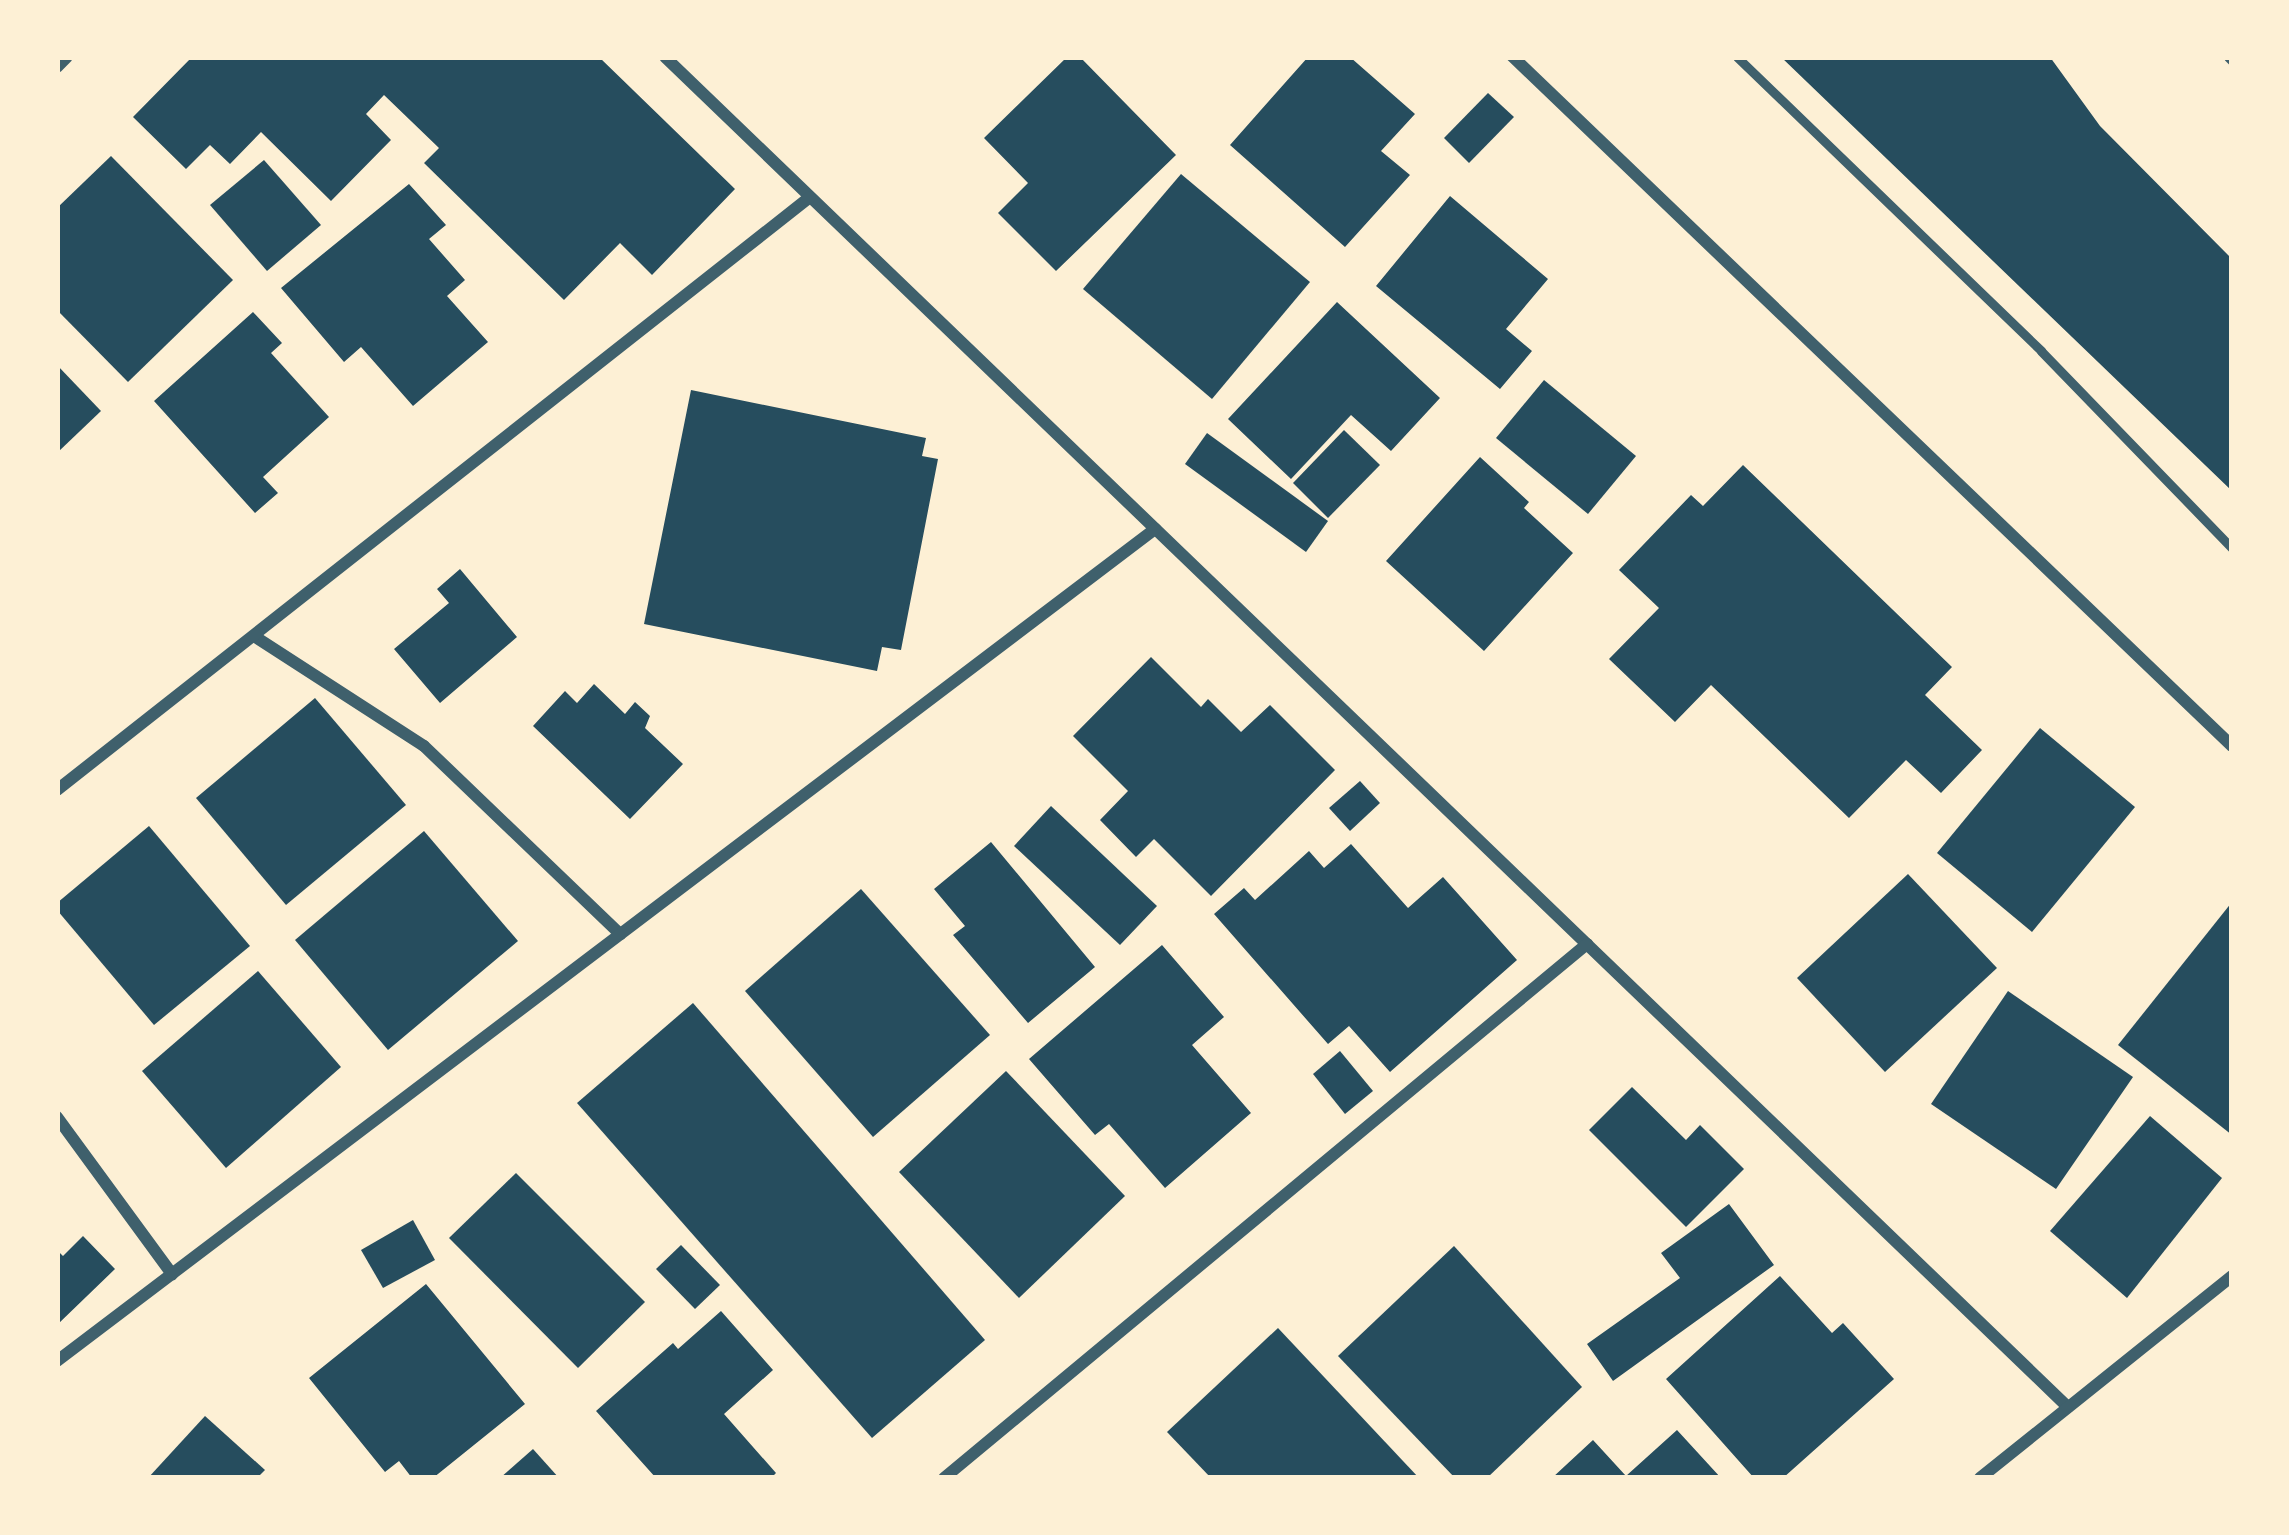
<!DOCTYPE html>
<html>
<head>
<meta charset="utf-8">
<style>
	body { margin:0 }
	#map { position:relative; width:2289px; height:1535px; overflow:hidden; background:#fdf0d5; font-family:Roboto,sans-serif }
	div>[style] { position:absolute }
	.building>* { inset:0; background:#264d5e }
	.service>* { height:9px; margin:-4.5px; padding:0 4.5px; transform-origin:4.5px; border-radius:4.5px; background:#3f606c }
	.minor>* { height:12px; margin:-6px; padding:0 6px; transform-origin:6px; border-radius:6px; background:#3f606c }
	span { translate:-50% -50%; white-space:nowrap; text-align:center; line-height:1.15; -webkit-text-stroke:9px #fdf0d5; paint-order:stroke }
	.frame { position:absolute; inset:0; border:60px solid #fdf0d5; pointer-events:none }
</style>
</head>
<body>
<div id="map">
	<div class="building">
		<div style="clip-path:polygon(192px 57px,599px 57px,735px 189px,652px 275px,620px 243px,564px 300px,424px 163px,439px 148px,384px 95px,366px 114px,391px 140px,331px 201px,261px 132px,230px 164px,210px 145px,186px 169px,133px 117px)"></div>
		<div style="clip-path:polygon(1067px 57px,1080px 57px,1176px 155px,1056px 271px,998px 213px,1028px 183px,984px 138px)"></div>
		<div style="clip-path:polygon(1308px 57px,1350px 57px,1415px 114px,1381px 151px,1410px 175px,1345px 247px,1230px 145px)"></div>
		<div style="clip-path:polygon(1781px 57px,2050px 57px,2100px 126px,2232px 259px,2232px 491px)"></div>
		<div style="clip-path:polygon(1488px 93px,1514px 117px,1469px 163px,1444px 138px)"></div>
		<div style="clip-path:polygon(111px 156px,233px 280px,128px 382px,57px 310px,57px 208px)"></div>
		<div style="clip-path:polygon(264px 160px,321px 225px,267px 271px,210px 205px)"></div>
		<div style="clip-path:polygon(1181px 174px,1310px 282px,1212px 399px,1083px 289px)"></div>
		<div style="clip-path:polygon(409px 184px,446px 225px,429px 239px,465px 280px,447px 296px,488px 342px,413px 406px,361px 347px,344px 362px,281px 288px)"></div>
		<div style="clip-path:polygon(1450px 196px,1548px 279px,1506px 329px,1532px 351px,1500px 389px,1376px 286px)"></div>
		<div style="clip-path:polygon(1337px 302px,1440px 398px,1391px 451px,1351px 415px,1291px 479px,1228px 419px)"></div>
		<div style="clip-path:polygon(253px 312px,282px 343px,271px 353px,329px 417px,263px 477px,278px 493px,255px 513px,154px 401px)"></div>
		<div style="clip-path:polygon(57px 365px,101px 411px,57px 453px)"></div>
		<div style="clip-path:polygon(1544px 380px,1636px 456px,1588px 514px,1496px 438px)"></div>
		<div style="clip-path:polygon(691px 390px,926px 438px,922px 456px,938px 459px,901px 650px,882px 647px,877px 671px,644px 624px)"></div>
		<div style="clip-path:polygon(1344px 430px,1380px 465px,1328px 518px,1293px 483px)"></div>
		<div style="clip-path:polygon(1207px 433px,1328px 521px,1306px 552px,1185px 464px)"></div>
		<div style="clip-path:polygon(1480px 457px,1529px 502px,1524px 508px,1573px 553px,1484px 651px,1386px 561px)"></div>
		<div style="clip-path:polygon(1743px 465px,1952px 667px,1925px 695px,1982px 750px,1941px 793px,1906px 760px,1849px 818px,1711px 685px,1675px 722px,1609px 659px,1659px 608px,1619px 570px,1691px 495px,1703px 506px)"></div>
		<div style="clip-path:polygon(460px 569px,517px 637px,440px 703px,394px 649px,449px 603px,437px 589px)"></div>
		<div style="clip-path:polygon(1151px 657px,1201px 707px,1208px 699px,1241px 732px,1270px 705px,1335px 770px,1211px 896px,1154px 839px,1136px 857px,1100px 820px,1128px 791px,1073px 736px)"></div>
		<div style="clip-path:polygon(594px 684px,625px 714px,635px 702px,650px 716px,645px 728px,683px 764px,630px 819px,533px 726px,565px 691px,577px 703px)"></div>
		<div style="clip-path:polygon(315px 698px,406px 805px,286px 905px,196px 798px)"></div>
		<div style="clip-path:polygon(2040px 728px,2135px 807px,2032px 932px,1937px 853px)"></div>
		<div style="clip-path:polygon(1360px 781px,1380px 803px,1350px 831px,1329px 808px)"></div>
		<div style="clip-path:polygon(1051px 806px,1157px 906px,1120px 945px,1014px 846px)"></div>
		<div style="clip-path:polygon(149px 826px,250px 946px,154px 1025px,57px 910px,57px 903px)"></div>
		<div style="clip-path:polygon(424px 831px,518px 941px,388px 1050px,295px 940px)"></div>
		<div style="clip-path:polygon(991px 842px,1095px 967px,1028px 1023px,953px 935px,965px 926px,934px 889px)"></div>
		<div style="clip-path:polygon(1351px 844px,1408px 908px,1443px 877px,1517px 960px,1390px 1072px,1349px 1026px,1328px 1044px,1214px 914px,1244px 888px,1255px 900px,1309px 851px,1324px 868px)"></div>
		<div style="clip-path:polygon(1908px 874px,1997px 968px,1885px 1072px,1797px 978px)"></div>
		<div style="clip-path:polygon(861px 889px,990px 1035px,873px 1137px,745px 991px)"></div>
		<div style="clip-path:polygon(2232px 902px,2232px 1135px,2118px 1045px)"></div>
		<div style="clip-path:polygon(1162px 945px,1224px 1017px,1192px 1045px,1251px 1113px,1165px 1188px,1109px 1124px,1095px 1135px,1029px 1059px)"></div>
		<div style="clip-path:polygon(258px 971px,341px 1067px,226px 1168px,142px 1071px)"></div>
		<div style="clip-path:polygon(2008px 991px,2133px 1077px,2056px 1189px,1931px 1104px)"></div>
		<div style="clip-path:polygon(693px 1003px,985px 1340px,872px 1438px,577px 1103px)"></div>
		<div style="clip-path:polygon(1340px 1051px,1373px 1091px,1345px 1114px,1313px 1074px)"></div>
		<div style="clip-path:polygon(1006px 1071px,1125px 1196px,1019px 1298px,899px 1172px)"></div>
		<div style="clip-path:polygon(1632px 1087px,1686px 1140px,1700px 1125px,1744px 1169px,1686px 1227px,1589px 1130px)"></div>
		<div style="clip-path:polygon(2150px 1116px,2222px 1178px,2127px 1298px,2050px 1231px)"></div>
		<div style="clip-path:polygon(516px 1173px,645px 1302px,578px 1368px,449px 1238px)"></div>
		<div style="clip-path:polygon(1729px 1204px,1774px 1265px,1613px 1381px,1587px 1344px,1680px 1278px,1661px 1253px)"></div>
		<div style="clip-path:polygon(413px 1220px,435px 1260px,383px 1288px,361px 1250px)"></div>
		<div style="clip-path:polygon(83px 1236px,115px 1269px,57px 1325px,57px 1250px,63px 1256px)"></div>
		<div style="clip-path:polygon(681px 1245px,720px 1285px,695px 1309px,656px 1269px)"></div>
		<div style="clip-path:polygon(1454px 1246px,1582px 1387px,1487px 1478px,1455px 1478px,1338px 1356px)"></div>
		<div style="clip-path:polygon(1780px 1276px,1832px 1333px,1843px 1323px,1894px 1379px,1783px 1478px,1754px 1478px,1666px 1379px)"></div>
		<div style="clip-path:polygon(426px 1284px,525px 1404px,433px 1478px,412px 1478px,399px 1461px,385px 1472px,309px 1378px)"></div>
		<div style="clip-path:polygon(721px 1311px,773px 1370px,724px 1414px,776px 1473px,771px 1478px,656px 1478px,596px 1411px,673px 1343px,678px 1349px)"></div>
		<div style="clip-path:polygon(1278px 1328px,1419px 1478px,1211px 1478px,1167px 1432px)"></div>
		<div style="clip-path:polygon(205px 1416px,265px 1470px,257px 1478px,148px 1478px)"></div>
		<div style="clip-path:polygon(1677px 1430px,1721px 1478px,1552px 1478px,1593px 1440px,1626px 1476px)"></div>
		<div style="clip-path:polygon(533px 1449px,559px 1478px,500px 1478px)"></div>
	</div>
	<div class="service">
		<div style="left:1737px;top:57px;width:423px;rotate:44deg"></div>
		<div style="left:2041px;top:351px;width:274px;rotate:45.9deg"></div>
		<div style="left:2228px;top:57px;width:6px;rotate:45deg"></div>
	</div>
	<div class="minor">
		<div style="left:665px;top:57px;width:1947px;rotate:43.9deg"></div>
		<div style="left:1513px;top:57px;width:996px;rotate:43.78deg"></div>
		<div style="left:57px;top:67px;width:14px;rotate:-45deg"></div>
		<div style="left:254px;top:636px;width:202px;rotate:32.9deg"></div>
		<div style="left:424px;top:746px;width:272px;rotate:43.8deg"></div>
		<div style="left:57px;top:790px;width:958px;rotate:-38.22deg"></div>
		<div style="left:57px;top:1117px;width:195px;rotate:53.8deg"></div>
		<div style="left:57px;top:1361px;width:1378px;rotate:-37.15deg"></div>
		<div style="left:944px;top:1478px;width:836px;rotate:-39.71deg"></div>
		<div style="left:1980px;top:1478px;width:323px;rotate:-38.7deg"></div>
	</div>
	<div class="frame"></div>
</div>
</body>
</html>
